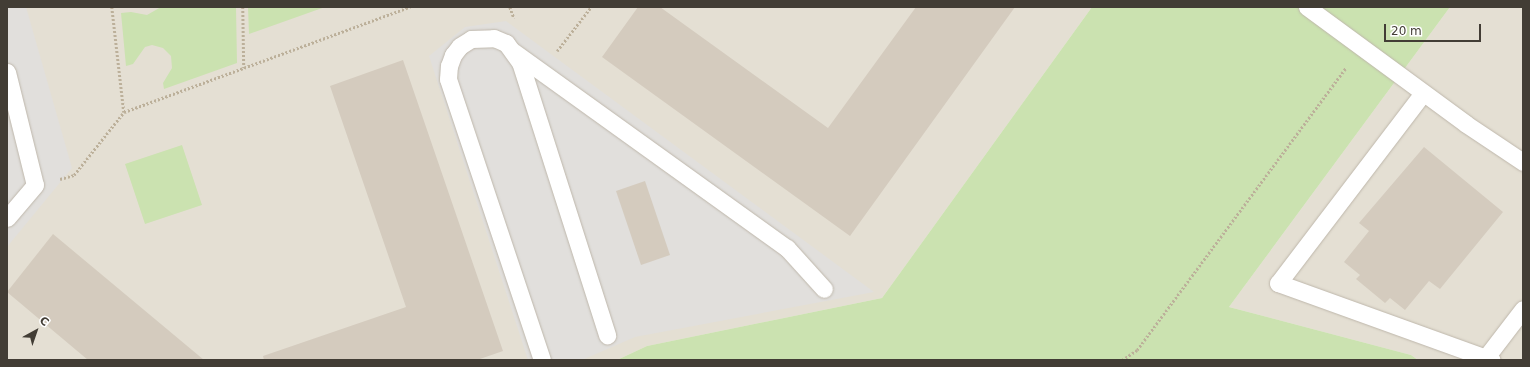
<!DOCTYPE html>
<html>
<head>
<meta charset="utf-8">
<style>
	body { margin:0 }
	#map { position:relative; width:1530px; height:367px; overflow:hidden; background:#f0ede4; font-family:"DejaVu Sans",sans-serif }
	div>[style] { position:absolute }
	.residential>* { inset:0; background:#e4dfd3 }
	.green>* { inset:0; background:#cbe2b0 }
	.parking>* { inset:0; background:#e1dfdc }
	.building>* { inset:0; background:#d4cbbe }
	.path>* { height:2.5px; margin-top:-1.25px; transform-origin:0; background:repeating-linear-gradient(90deg,#bcb09a 0 2px,transparent 0 4px) }
	.roads { filter:drop-shadow(0 0 1px #beb7ab) drop-shadow(0 0 1px #beb7ab) }
	.lane>* { height:17px; margin:-8.5px; padding:0 8.5px; transform-origin:8.5px; border-radius:8.5px; background:#fff }
	span { translate:-50% -50%; white-space:nowrap; text-align:center; line-height:1.15; -webkit-text-stroke:4px #fff; paint-order:stroke }
	.frame { position:absolute; inset:0; border:8px solid #423d35; pointer-events:none }
	.north { position:absolute; left:16px; top:311px; width:40px; height:40px; -webkit-text-stroke:3px #fff; paint-order:stroke; rotate:40deg; font-size:11px; font-weight:700; line-height:16px; text-align:center; color:#423d35 }
	.north::after { content:''; display:block; margin:auto; width:14px; height:18px; background:#423d35; clip-path:polygon(50% 0,100% 100%,50% 72%,0 100%) }
	.scale { position:absolute; left:1384px; top:24px; width:97px; height:18px; box-sizing:border-box; border:2px solid #423d35; border-top:0; padding-left:5px; font-size:12px; line-height:14px; white-space:nowrap; color:#423d35; -webkit-text-stroke:3px #fff; paint-order:stroke }
</style>
</head>
<body>
<div id="map">
	<div class="residential">
		<div style="clip-path:polygon(7px 7px,1092px 7px,882px 298px,647px 346px,617px 360px,7px 360px)"></div>
		<div style="clip-path:polygon(1450px 7px,1523px 7px,1523px 360px,1418px 360px,1411px 355px,1229px 307px)"></div>
	</div>
	<div class="green">
		<div style="clip-path:polygon(161px 7px,236px 7px,237px 63px,164px 89px,163px 83px,172px 68px,171px 56px,163px 48px,152px 45px,145px 47px,133px 64px,126px 66px,121px 13px,131px 12px,147px 15px)"></div>
		<div style="clip-path:polygon(248px 7px,325px 7px,249px 34px)"></div>
		<div style="clip-path:polygon(1092px 7px,1450px 7px,1229px 307px,1411px 355px,1418px 360px,617px 360px,647px 346px,882px 298px)"></div>
		<div style="clip-path:polygon(182px 145px,202px 205px,145px 224px,125px 164px)"></div>
	</div>
	<div class="parking">
		<div style="clip-path:polygon(7px 7px,26px 7px,72px 168px,7px 247px)"></div>
		<div style="clip-path:polygon(506px 21px,874px 292px,635px 337px,582px 360px,528px 360px,429px 56px,465px 27px)"></div>
	</div>
	<div class="building">
		<div style="clip-path:polygon(638px 7px,660px 7px,828px 128px,916px 7px,1015px 7px,850px 236px,602px 57px)"></div>
		<div style="clip-path:polygon(403px 60px,503px 351px,477px 360px,264px 360px,263px 356px,406px 307px,330px 86px)"></div>
		<div style="clip-path:polygon(1424px 147px,1503px 212px,1440px 289px,1429px 281px,1405px 310px,1390px 298px,1385px 303px,1356px 279px,1360px 275px,1344px 262px,1369px 231px,1359px 223px)"></div>
		<div style="clip-path:polygon(645px 181px,670px 255px,641px 265px,616px 191px)"></div>
		<div style="clip-path:polygon(53px 234px,204px 360px,88px 360px,7px 292px)"></div>
	</div>
	<div class="path">
		<div style="left:112px;top:7px;width:106px;rotate:83.5deg"></div>
		<div style="left:124px;top:112px;width:305px;rotate:-20.2deg"></div>
		<div style="left:243px;top:7px;width:61px;rotate:89.1deg"></div>
		<div style="left:510px;top:7px;width:12px;rotate:70deg"></div>
		<div style="left:557px;top:51px;width:56px;rotate:-52.3deg"></div>
		<div style="left:60px;top:179px;width:15px;rotate:-16deg"></div>
		<div style="left:74px;top:175px;width:80px;rotate:-51.6deg"></div>
		<div style="left:1122px;top:360px;width:18px;rotate:-34deg"></div>
		<div style="left:1137px;top:350px;width:351px;rotate:-53.5deg"></div>
	</div>
	<div class="roads">
		<div class="lane">
			<div style="left:1307px;top:7px;width:197px;rotate:36.3deg"></div>
			<div style="left:1466px;top:124px;width:69px;rotate:33.7deg"></div>
			<div style="left:514px;top:52px;width:336px;rotate:35.7deg"></div>
			<div style="left:787px;top:248px;width:55px;rotate:47.9deg"></div>
			<div style="left:7px;top:72px;width:116px;rotate:76.1deg"></div>
			<div style="left:35px;top:185px;width:43px;rotate:130.3deg"></div>
			<div style="left:1423px;top:93px;width:239px;rotate:127.3deg"></div>
			<div style="left:1278px;top:283px;width:227px;rotate:19.8deg"></div>
			<div style="left:1487px;top:356px;width:59px;rotate:-52.5deg"></div>
			<div style="left:542px;top:360px;width:296px;rotate:-108.5deg"></div>
			<div style="left:448px;top:79px;width:13px;rotate:-86deg"></div>
			<div style="left:449px;top:66px;width:12px;rotate:-70deg"></div>
			<div style="left:453px;top:55px;width:11px;rotate:-52deg"></div>
			<div style="left:460px;top:46px;width:13px;rotate:-32deg"></div>
			<div style="left:471px;top:39px;width:23px;rotate:-2deg"></div>
			<div style="left:494px;top:38px;width:13px;rotate:23deg"></div>
			<div style="left:506px;top:43px;width:24px;rotate:54deg"></div>
			<div style="left:520px;top:62px;width:287px;rotate:72.3deg"></div>
		</div>
	</div>
	<div class="frame"></div>
	<div class="north">С</div>
	<div class="scale">20 m</div>
</div>
</body>
</html>
